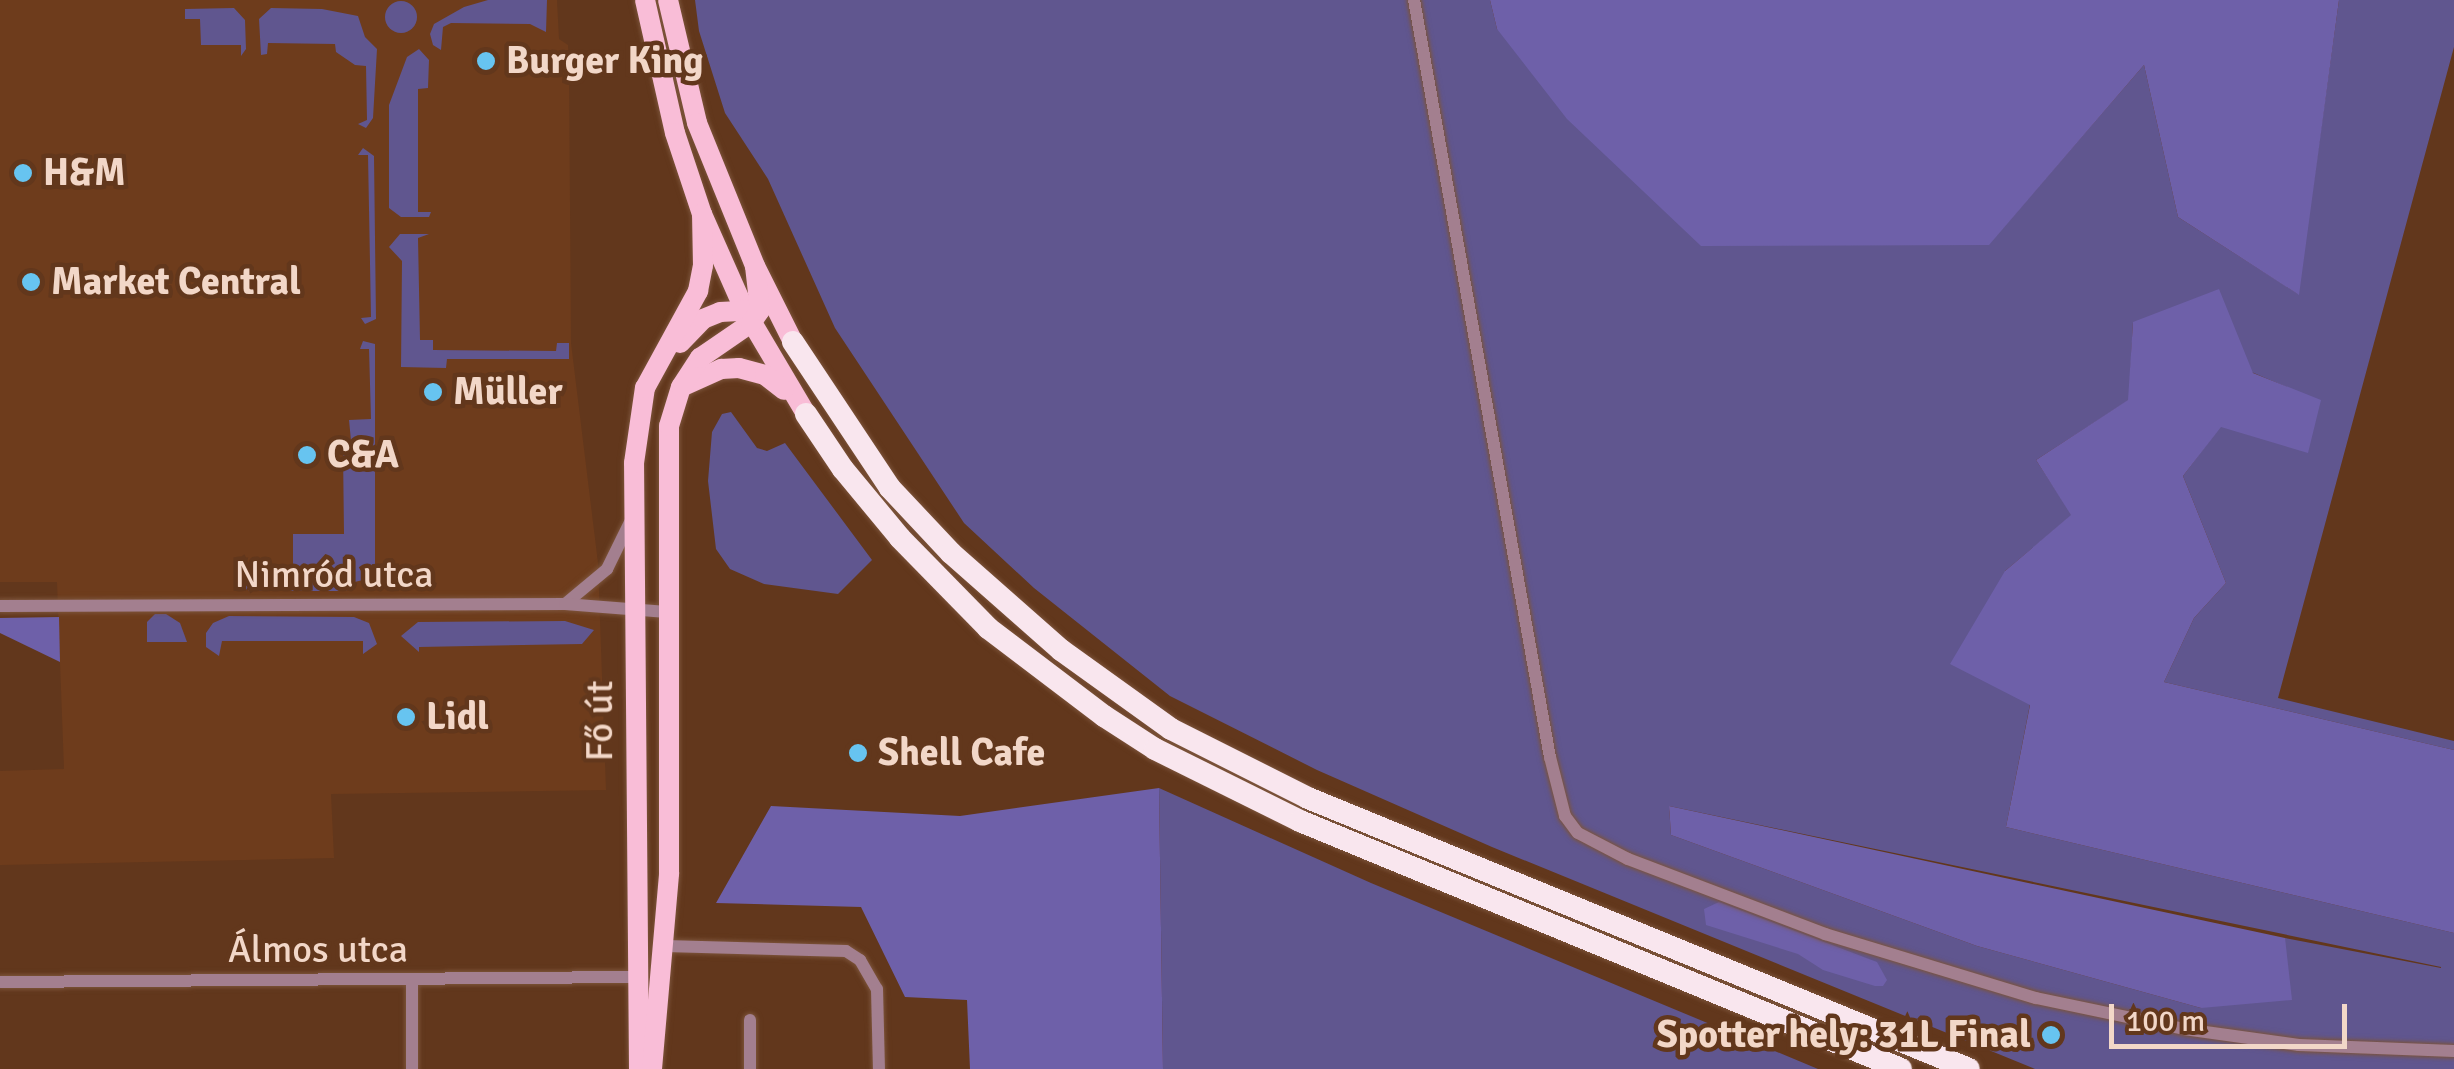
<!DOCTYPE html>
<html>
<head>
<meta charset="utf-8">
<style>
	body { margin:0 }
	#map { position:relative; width:2454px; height:1069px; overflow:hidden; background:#62371c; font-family:Signika,sans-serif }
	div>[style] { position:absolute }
	.built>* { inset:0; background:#6e3c1c }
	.green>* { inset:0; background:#60568f }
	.round { border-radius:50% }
	.forest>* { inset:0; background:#6e60a9 }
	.roads { filter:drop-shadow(0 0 2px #7c543b) drop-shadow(0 0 2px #7c543b) }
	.street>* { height:12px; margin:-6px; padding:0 6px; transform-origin:6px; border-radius:6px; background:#a37f8f }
	.primary>* { height:20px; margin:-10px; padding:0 10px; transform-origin:10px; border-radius:10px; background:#f9bdd7 }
	.highway>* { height:22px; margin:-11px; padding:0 11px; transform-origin:11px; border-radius:11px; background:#f9e6ee }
	.dots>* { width:28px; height:28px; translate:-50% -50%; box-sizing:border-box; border:5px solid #62371c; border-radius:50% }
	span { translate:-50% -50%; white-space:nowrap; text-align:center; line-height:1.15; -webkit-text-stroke:9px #62371c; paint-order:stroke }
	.poi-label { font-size:38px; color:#f2d7c8; font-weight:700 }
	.left { translate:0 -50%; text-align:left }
	.right { translate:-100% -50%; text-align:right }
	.street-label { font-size:38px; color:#f2d7c8 }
	.scale { position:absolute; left:2109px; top:1004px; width:238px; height:45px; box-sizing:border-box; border:5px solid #f2d7c8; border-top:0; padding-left:12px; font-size:30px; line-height:35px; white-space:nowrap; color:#f2d7c8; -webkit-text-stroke:8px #62371c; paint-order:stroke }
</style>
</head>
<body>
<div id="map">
	<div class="built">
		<div style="clip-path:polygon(0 0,557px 0,559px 39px,568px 45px,569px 66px,571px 343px,598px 563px,606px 790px,331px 794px,334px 858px,0 865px,0 771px,64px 769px,57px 582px,0 582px)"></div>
	</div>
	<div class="green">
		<div style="clip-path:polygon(488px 0,547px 0,546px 32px,530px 24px,451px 23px,443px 27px,441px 50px,433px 45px,430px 34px,434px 24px,464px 7px)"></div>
		<div style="clip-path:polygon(evenodd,695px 0,1490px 0,1497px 29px,1988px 245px,2144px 65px,2178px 217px,2298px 294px,2339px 0,2454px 0,2454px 47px,2278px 698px,2454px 741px,2454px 750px,2164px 682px,2194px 618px,2226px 583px,2183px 476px,2220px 427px,2320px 401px,2133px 322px,2129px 400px,2036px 460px,2072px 515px,2005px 571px,2030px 704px,2006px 827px,2454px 933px,2454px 1069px,2035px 1069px,1492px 847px,1317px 770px,1170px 696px,1034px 588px,964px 523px,835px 328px,768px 179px,725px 113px,699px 31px,695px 0,1669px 806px,2441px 967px,2441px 968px,2285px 938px,2201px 1008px,1977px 946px,1671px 835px,1669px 806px)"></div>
		<div class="round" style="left:385px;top:1px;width:32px;height:32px"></div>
		<div style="clip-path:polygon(234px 8px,245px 20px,246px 49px,241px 56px,241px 45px,201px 45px,200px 19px,185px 19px,185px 9px)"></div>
		<div style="clip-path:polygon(271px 8px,322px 9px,358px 16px,365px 37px,377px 49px,373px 118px,366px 128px,358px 124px,367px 120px,366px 66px,355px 65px,336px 52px,335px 44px,268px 43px,267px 54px,261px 55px,259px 19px)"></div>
		<div style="clip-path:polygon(419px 49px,429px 60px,428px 88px,418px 89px,418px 212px,431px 212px,429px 217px,401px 217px,389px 208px,389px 105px,407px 57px)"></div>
		<div style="clip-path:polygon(363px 148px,374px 156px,376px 319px,365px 324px,361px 318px,371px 317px,368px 155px,358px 155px)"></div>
		<div style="clip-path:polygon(400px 234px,429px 234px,418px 238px,420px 340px,433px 340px,433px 350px,556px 351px,557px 343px,569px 343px,569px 359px,447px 359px,446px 368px,401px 367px,402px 261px,389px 247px)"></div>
		<div style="clip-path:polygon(363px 341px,375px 344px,375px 569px,372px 578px,350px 583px,346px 591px,250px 591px,241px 587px,234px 576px,238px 568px,242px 569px,243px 578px,293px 577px,293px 534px,344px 534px,343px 451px,352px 451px,349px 420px,371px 419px,369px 349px,360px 349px)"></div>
		<div style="clip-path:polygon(731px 412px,757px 448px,767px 451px,785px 443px,872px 560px,838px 594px,764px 584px,730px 569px,716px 549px,708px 481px,712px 432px,722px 414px)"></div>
		<div style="clip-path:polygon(155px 614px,166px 614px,180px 623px,187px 642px,147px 642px,147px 622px)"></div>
		<div style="clip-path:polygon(229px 616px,354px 617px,369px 623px,377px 644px,363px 654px,363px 641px,222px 641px,219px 656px,206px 647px,206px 633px,213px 623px)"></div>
		<div style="clip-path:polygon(565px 621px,594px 630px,582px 644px,419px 647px,419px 652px,401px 636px,418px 622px)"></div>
		<div style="clip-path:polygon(1159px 788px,1371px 883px,1818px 1069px,1163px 1069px)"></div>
	</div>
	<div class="forest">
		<div style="clip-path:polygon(1490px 0,2339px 0,2299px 295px,2178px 217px,2144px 65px,1989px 245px,1701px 246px,1567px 119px,1497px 29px)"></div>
		<div style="clip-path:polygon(2219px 289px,2253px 373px,2321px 400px,2308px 453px,2221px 427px,2183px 476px,2226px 583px,2194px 618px,2164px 682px,2454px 750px,2454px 933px,2006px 827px,2030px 705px,1950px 664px,2005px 571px,2071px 515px,2036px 460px,2128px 400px,2133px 322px)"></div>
		<div style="clip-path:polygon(59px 617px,60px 662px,0 633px,0 618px)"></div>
		<div style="clip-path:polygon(1159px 788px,1163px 1069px,970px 1069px,967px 1000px,905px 997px,861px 907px,716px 903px,771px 806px,960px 816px)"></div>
		<div style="clip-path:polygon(1669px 806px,2285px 938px,2292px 1000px,2201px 1008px,1977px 946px,1671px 835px)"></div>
		<div style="clip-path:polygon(1719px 902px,1877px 962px,1887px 980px,1883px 986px,1875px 986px,1823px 970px,1798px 954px,1706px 925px,1704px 909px)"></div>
	</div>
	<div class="roads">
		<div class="street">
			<div style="left:1414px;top:0;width:769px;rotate:79.82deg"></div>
			<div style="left:1550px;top:757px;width:61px;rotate:75.7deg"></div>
			<div style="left:1565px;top:816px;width:21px;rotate:53deg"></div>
			<div style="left:1578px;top:833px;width:56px;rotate:27.5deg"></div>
			<div style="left:1628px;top:859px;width:211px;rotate:20.8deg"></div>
			<div style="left:1825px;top:934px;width:220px;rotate:16.9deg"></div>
			<div style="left:2036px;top:998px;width:151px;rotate:11.8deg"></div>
			<div style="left:2184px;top:1029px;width:116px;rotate:7.9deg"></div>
			<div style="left:2299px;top:1045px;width:155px;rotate:2.2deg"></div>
			<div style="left:565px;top:604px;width:55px;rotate:-39.8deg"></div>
			<div style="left:607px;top:569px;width:52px;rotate:-63.9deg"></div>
			<div style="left:0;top:606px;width:565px;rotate:-0.2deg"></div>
			<div style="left:565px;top:604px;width:102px;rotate:4.5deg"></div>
			<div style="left:665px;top:946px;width:181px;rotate:1.6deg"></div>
			<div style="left:846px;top:951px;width:17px;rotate:33deg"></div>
			<div style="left:860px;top:960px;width:34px;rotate:60deg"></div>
			<div style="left:877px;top:989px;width:80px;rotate:88.6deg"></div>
			<div style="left:412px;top:979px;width:90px;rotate:90deg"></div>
			<div style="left:0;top:982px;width:637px;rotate:-0.45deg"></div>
			<div style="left:750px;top:1020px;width:49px;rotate:90deg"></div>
		</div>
		<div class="primary">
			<div style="left:645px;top:0;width:136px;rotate:77.3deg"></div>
			<div style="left:675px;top:133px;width:85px;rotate:71.6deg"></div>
			<div style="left:702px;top:214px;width:104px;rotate:66.1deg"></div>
			<div style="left:744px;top:309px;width:122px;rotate:59.4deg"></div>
			<div style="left:668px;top:0;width:126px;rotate:76.7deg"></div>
			<div style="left:697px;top:123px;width:154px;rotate:67.9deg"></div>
			<div style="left:755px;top:266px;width:85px;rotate:63.4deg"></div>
			<div style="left:680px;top:343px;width:33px;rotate:-46deg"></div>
			<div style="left:703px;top:319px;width:18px;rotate:-22deg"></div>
			<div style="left:720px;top:312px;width:34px;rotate:-3deg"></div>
			<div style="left:683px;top:386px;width:42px;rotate:-24.1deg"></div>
			<div style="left:721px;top:369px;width:18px;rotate:-3deg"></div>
			<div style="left:739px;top:368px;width:27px;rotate:15deg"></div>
			<div style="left:765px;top:375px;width:24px;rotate:38deg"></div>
			<div style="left:639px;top:1069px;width:606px;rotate:-90.47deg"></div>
			<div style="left:634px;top:463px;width:76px;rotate:-81.7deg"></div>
			<div style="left:645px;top:388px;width:111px;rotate:-61.3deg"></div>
			<div style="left:698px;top:291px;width:26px;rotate:-79deg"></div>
			<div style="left:703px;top:265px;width:51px;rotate:-91.1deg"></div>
			<div style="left:652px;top:1069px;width:197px;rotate:-85deg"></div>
			<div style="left:669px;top:873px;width:447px;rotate:-90deg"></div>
			<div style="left:669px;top:426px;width:41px;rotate:-72.9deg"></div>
			<div style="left:681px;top:387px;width:35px;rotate:-57deg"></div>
			<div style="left:700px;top:358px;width:62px;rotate:-34.5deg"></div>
			<div style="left:751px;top:323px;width:16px;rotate:-55deg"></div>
			<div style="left:760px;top:310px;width:44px;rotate:-96.5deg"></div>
		</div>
		<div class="highway">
			<div style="left:793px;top:342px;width:175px;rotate:56.4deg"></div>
			<div style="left:890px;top:488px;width:89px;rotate:46.8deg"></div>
			<div style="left:951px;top:553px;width:147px;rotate:41.4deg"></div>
			<div style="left:1061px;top:650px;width:135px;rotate:35.7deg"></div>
			<div style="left:1171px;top:729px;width:153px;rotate:26.7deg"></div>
			<div style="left:1308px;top:798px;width:714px;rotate:22.29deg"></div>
			<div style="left:806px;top:414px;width:66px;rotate:56.1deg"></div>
			<div style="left:843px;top:469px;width:89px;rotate:50.4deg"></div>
			<div style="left:900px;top:538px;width:126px;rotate:45.6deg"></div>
			<div style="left:988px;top:628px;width:146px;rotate:37.2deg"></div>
			<div style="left:1104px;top:716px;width:61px;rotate:32.9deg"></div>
			<div style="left:1155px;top:749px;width:162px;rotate:26.4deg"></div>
			<div style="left:1300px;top:821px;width:650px;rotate:22.42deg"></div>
		</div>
	</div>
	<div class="dots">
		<div style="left:486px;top:61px;background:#67c4f0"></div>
		<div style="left:23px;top:173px;background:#67c4f0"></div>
		<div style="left:31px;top:282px;background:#67c4f0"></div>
		<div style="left:433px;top:392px;background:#67c4f0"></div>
		<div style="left:307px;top:455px;background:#67c4f0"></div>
		<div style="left:406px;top:717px;background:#67c4f0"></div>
		<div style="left:858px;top:753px;background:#67c4f0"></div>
		<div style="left:2051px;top:1035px;background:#67c4f0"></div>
	</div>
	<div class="poi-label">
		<span class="left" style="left:506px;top:61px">Burger King</span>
		<span class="left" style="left:43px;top:173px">H&amp;M</span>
		<span class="left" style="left:51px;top:282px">Market Central</span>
		<span class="left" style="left:453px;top:392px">Müller</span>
		<span class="left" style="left:327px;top:455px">C&amp;A</span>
		<span class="left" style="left:426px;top:717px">Lidl</span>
		<span class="left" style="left:878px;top:753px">Shell Cafe</span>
		<span class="right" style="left:2031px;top:1035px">Spotter hely: 31L Final</span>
	</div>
	<div class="street-label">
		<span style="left:334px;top:575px">Nimród utca</span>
		<span style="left:600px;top:721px;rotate:-90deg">Fő út</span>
		<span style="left:318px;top:950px">Álmos utca</span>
	</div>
	<div class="scale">100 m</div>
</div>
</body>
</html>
